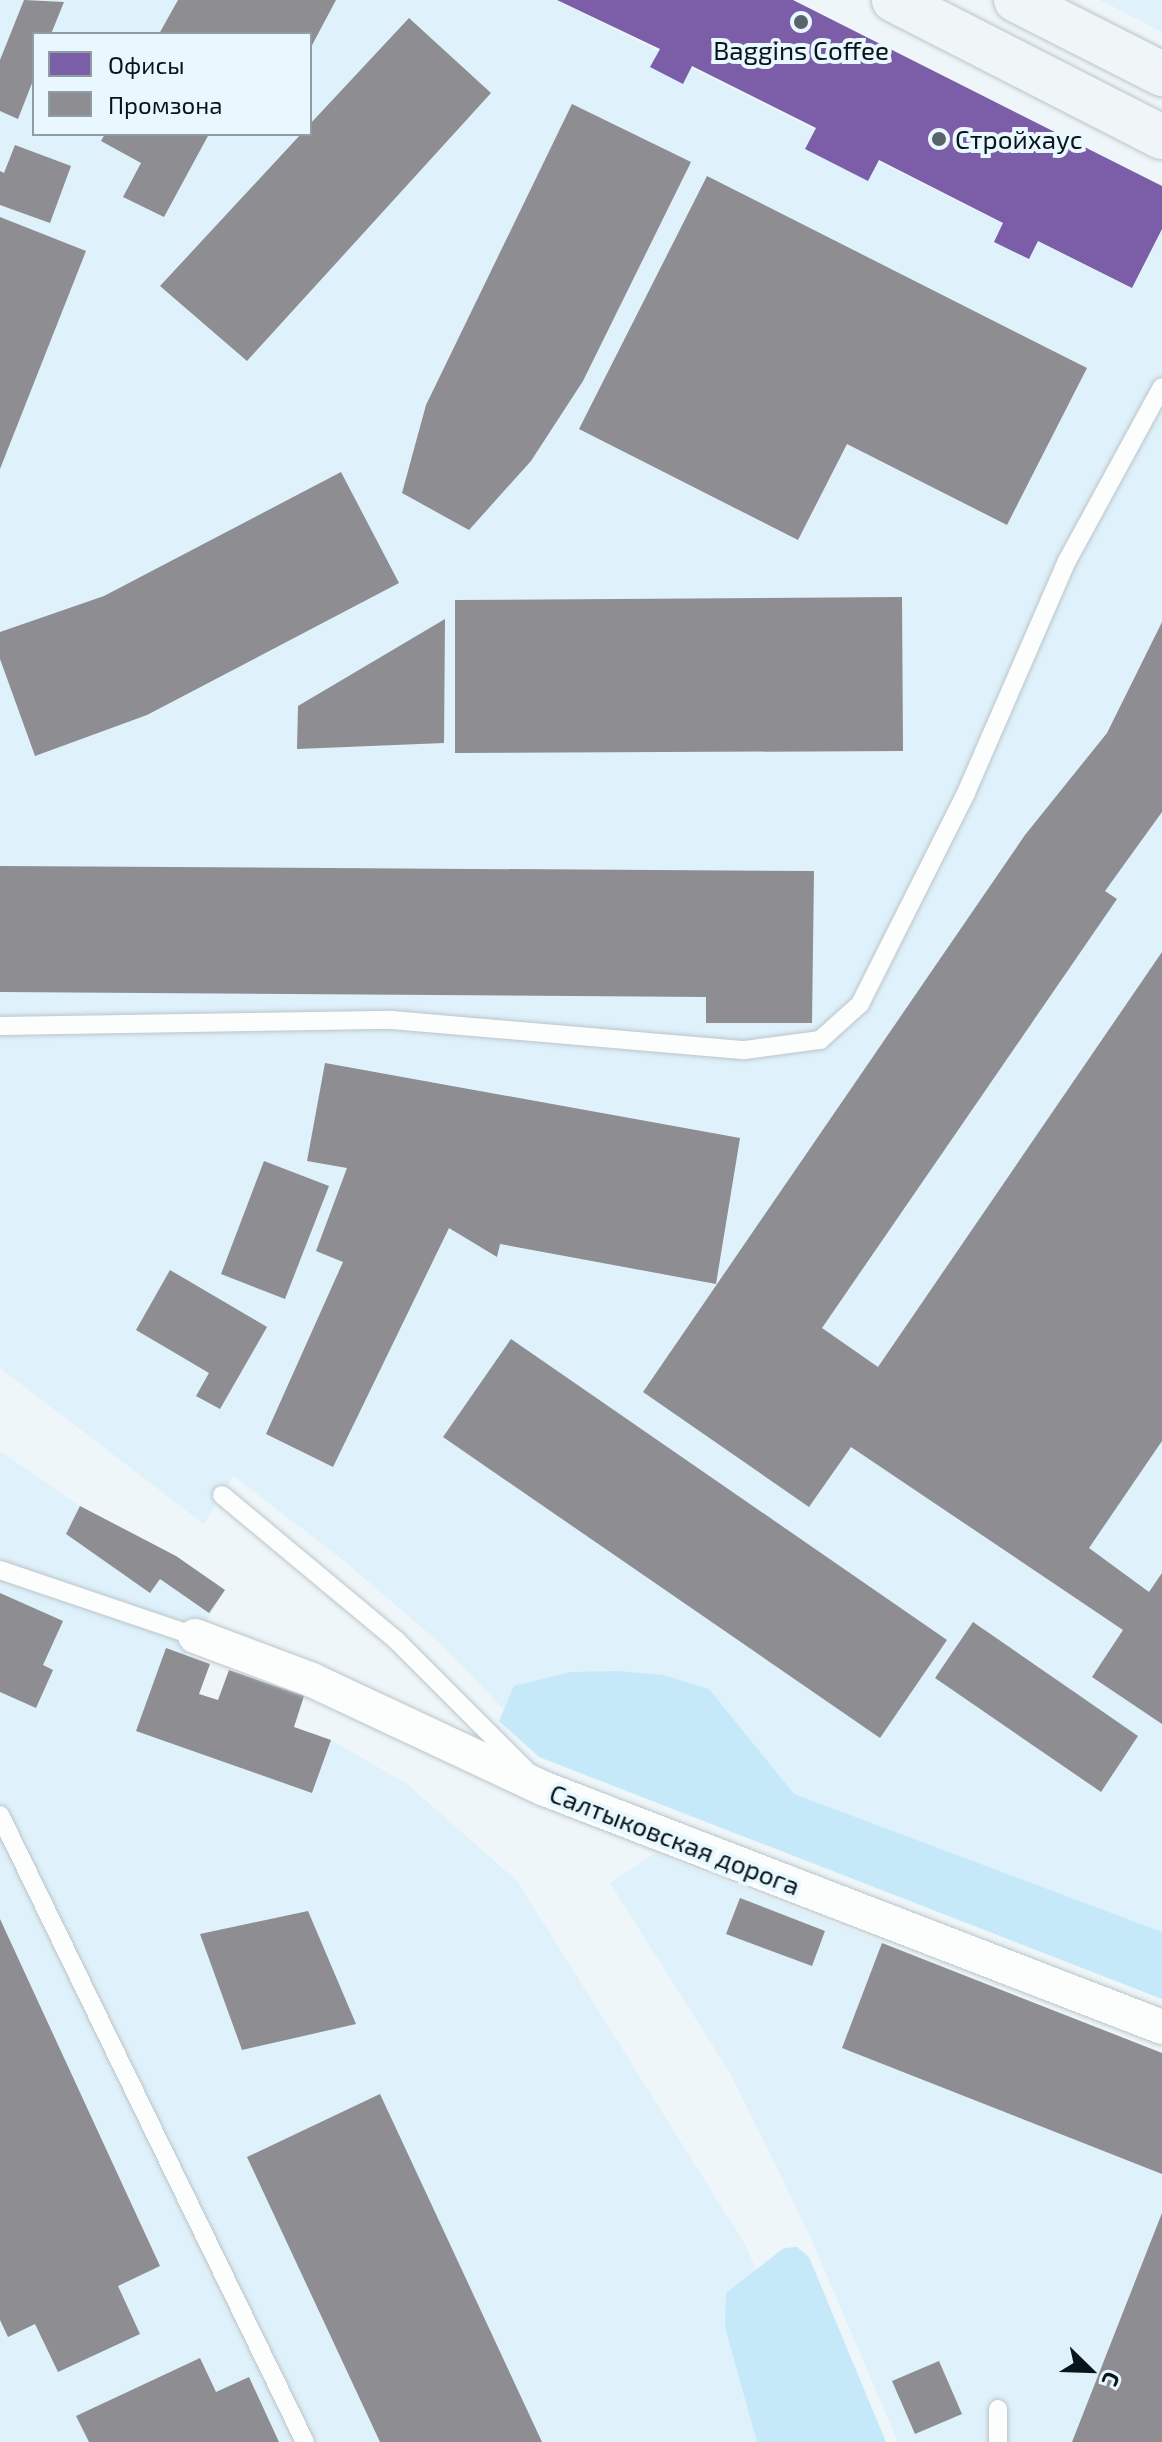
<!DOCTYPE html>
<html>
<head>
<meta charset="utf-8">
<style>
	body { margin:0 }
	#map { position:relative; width:1162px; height:2442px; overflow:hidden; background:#eef6f9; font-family:"Exo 2",sans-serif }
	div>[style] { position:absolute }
	.built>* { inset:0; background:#dff1fa }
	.green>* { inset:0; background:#c5e9f9 }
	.offices>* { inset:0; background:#7b5ea7 }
	.industry>* { inset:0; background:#8d8d92 }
	.roads { filter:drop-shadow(0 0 2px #bbc5ca) drop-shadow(0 0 2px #bbc5ca) }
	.service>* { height:18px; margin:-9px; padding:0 9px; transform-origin:9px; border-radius:9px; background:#fcfefe }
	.minor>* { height:34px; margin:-17px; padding:0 17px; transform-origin:17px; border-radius:17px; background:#fcfefe }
	.primary>* { height:44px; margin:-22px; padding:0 22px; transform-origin:22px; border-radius:22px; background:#f0f5f7 }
	.dots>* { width:22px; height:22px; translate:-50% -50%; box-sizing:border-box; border:4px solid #e9f7fe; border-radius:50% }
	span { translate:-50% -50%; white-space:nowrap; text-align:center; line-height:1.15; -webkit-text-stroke:8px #e9f7fe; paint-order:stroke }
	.poi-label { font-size:26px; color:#08161c }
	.left { translate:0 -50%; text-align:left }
	.street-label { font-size:26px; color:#08161c }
	.legend { position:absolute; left:32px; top:32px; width:280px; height:104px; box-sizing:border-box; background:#e9f7fe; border:2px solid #8f9da4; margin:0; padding:10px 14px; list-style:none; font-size:24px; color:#08161c }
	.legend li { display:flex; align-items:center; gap:16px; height:40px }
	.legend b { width:40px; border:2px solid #8f9da4 }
	.north { position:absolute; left:1050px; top:2330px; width:80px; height:80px; -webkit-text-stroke:6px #e9f7fe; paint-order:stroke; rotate:113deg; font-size:22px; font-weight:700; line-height:32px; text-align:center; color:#08161c }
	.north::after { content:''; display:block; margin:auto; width:28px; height:36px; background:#08161c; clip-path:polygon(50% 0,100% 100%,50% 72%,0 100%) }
</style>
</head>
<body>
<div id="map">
	<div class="built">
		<div style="clip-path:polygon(evenodd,0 0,556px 0,1131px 288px,1162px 229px,1162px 1983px,530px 1737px,442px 1645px,342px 1559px,233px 1476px,204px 1524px,0 1368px,0 0,34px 34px,310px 34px,310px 134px,34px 134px,34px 34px)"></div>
		<div style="clip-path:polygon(1100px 0,1162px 0,1162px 32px)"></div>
		<div style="clip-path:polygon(0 1451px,80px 1506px,176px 1556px,225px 1590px,186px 1655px,166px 1649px,137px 1731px,312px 1793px,331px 1740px,407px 1784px,517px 1881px,746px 2246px,829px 2442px,0 2442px)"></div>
		<div style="clip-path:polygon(655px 1853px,1162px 2053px,1162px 2442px,898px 2442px,806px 2227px,730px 2073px,610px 1883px)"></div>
	</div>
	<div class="green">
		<div style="clip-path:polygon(618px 1671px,663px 1675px,709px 1689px,794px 1794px,1162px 1932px,1162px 1999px,539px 1757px,499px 1721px,514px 1686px,571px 1672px)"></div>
		<div style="clip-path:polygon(797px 2247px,809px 2257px,886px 2442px,757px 2442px,725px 2327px,726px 2293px,784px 2248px)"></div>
	</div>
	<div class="offices">
		<div style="clip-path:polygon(557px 0,793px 0,1162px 186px,1162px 229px,1132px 288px,1038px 241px,1029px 259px,994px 242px,1003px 223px,879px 160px,868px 181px,805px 149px,816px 128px,692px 66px,683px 84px,650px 67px,660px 49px)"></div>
	</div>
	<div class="industry">
		<div style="clip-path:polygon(24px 0,64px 2px,51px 34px,34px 34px,34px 78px,18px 119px,0 111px,0 60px)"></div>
		<div style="clip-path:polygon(178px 0,336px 0,310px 49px,310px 34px,159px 34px)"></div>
		<div style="clip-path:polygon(409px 18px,491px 93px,247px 361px,160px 286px,301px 134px,310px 134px,310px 124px)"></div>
		<div style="clip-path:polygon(572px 104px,691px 162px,583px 381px,531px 461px,469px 530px,402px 493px,426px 405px)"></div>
		<div style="clip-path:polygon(105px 134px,209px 134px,164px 217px,123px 197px,141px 163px,101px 141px)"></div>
		<div style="clip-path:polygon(15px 145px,71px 166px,50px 223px,0 205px,0 171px,4px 173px)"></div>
		<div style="clip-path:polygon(707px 176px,1087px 368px,1007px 525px,847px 444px,798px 540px,579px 429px)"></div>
		<div style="clip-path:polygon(0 217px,86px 251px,0 469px)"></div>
		<div style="clip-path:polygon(341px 472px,399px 583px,147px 715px,35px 756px,0 659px,0 632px,104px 596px)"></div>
		<div style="clip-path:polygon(902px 597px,903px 751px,455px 753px,455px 600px)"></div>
		<div style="clip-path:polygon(445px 619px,444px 743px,297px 749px,298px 706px)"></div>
		<div style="clip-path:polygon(1162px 622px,1162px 812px,1105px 891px,1117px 899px,822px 1328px,878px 1367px,1162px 952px,1162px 1441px,1089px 1548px,1149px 1592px,1162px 1573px,1162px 1724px,1092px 1677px,1123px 1630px,851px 1447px,809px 1507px,643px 1392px,1025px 835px,1107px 733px)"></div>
		<div style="clip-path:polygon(0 866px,814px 871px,812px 1023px,706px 1023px,706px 997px,0 992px)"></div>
		<div style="clip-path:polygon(325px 1063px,740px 1138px,716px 1284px,500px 1244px,497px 1257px,449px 1228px,333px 1467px,266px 1434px,343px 1262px,316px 1251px,347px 1168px,307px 1161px)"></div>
		<div style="clip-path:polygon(264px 1161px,329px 1186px,285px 1299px,221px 1274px)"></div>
		<div style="clip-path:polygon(170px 1270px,267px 1327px,220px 1409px,196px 1396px,209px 1373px,136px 1330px)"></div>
		<div style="clip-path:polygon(511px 1339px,947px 1640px,880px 1738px,443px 1437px)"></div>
		<div style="clip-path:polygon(80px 1506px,176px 1556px,225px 1590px,209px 1613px,160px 1579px,150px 1593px,66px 1534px)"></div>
		<div style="clip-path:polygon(0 1593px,63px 1621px,43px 1665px,53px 1670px,36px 1708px,0 1692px)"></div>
		<div style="clip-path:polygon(973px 1622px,1138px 1736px,1101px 1792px,935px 1678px)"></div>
		<div style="clip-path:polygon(166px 1648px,210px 1664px,199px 1694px,218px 1700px,229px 1670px,304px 1696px,294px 1727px,331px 1740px,312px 1793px,136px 1731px)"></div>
		<div style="clip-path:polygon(740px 1898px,825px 1931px,812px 1966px,726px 1934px)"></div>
		<div style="clip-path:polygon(308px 1911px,356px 2024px,242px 2050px,200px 1934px)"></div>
		<div style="clip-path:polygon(0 1919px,160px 2266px,118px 2286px,140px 2334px,58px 2372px,35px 2324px,8px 2337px,0 2320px)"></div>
		<div style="clip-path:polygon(882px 1943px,1162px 2053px,1162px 2174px,842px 2048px)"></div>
		<div style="clip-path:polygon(380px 2094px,542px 2442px,380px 2442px,247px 2157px)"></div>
		<div style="clip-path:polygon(1162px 2213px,1162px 2442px,1072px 2442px)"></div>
		<div style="clip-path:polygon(200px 2358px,216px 2392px,249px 2377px,279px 2442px,89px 2442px,76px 2416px)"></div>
		<div style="clip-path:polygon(939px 2361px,962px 2414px,915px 2434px,892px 2381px)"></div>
	</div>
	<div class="roads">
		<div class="service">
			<div style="left:0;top:1026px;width:392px;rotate:-0.9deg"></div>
			<div style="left:392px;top:1020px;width:354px;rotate:4.9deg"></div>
			<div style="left:745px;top:1050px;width:76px;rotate:-7.6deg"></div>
			<div style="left:820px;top:1040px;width:54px;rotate:-42deg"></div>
			<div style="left:860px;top:1004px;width:236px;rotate:-63.3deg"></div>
			<div style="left:966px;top:793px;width:253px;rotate:-66.5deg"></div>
			<div style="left:1067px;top:561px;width:198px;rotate:-61.4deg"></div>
			<div style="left:222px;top:1495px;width:228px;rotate:39.8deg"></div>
			<div style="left:397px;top:1641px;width:182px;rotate:45deg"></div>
			<div style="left:0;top:1570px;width:206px;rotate:18.7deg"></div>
			<div style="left:0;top:1815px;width:697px;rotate:64.06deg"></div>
			<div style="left:998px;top:2442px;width:33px;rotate:-90deg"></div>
		</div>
		<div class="minor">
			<div style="left:195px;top:1636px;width:125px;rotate:20.6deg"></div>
			<div style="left:312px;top:1680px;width:257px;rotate:25.1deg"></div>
			<div style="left:545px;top:1789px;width:661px;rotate:21.09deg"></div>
		</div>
		<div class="primary">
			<div style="left:894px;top:0;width:301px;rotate:27.1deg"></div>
			<div style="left:1016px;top:0;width:164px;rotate:26.9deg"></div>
		</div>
	</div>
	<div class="dots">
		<div style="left:801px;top:22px;background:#586469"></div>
		<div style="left:939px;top:139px;background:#586469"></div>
	</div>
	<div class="poi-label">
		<span style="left:801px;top:50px">Baggins Coffee</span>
		<span class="left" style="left:955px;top:139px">Стройхаус</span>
	</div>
	<div class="street-label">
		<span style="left:675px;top:1839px;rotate:21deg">Салтыковская дорога</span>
	</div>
	<ul class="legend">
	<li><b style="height:22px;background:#7b5ea7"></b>Офисы</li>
	<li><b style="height:22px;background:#8d8d92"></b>Промзона</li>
	</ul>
	<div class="north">С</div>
</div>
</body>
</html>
